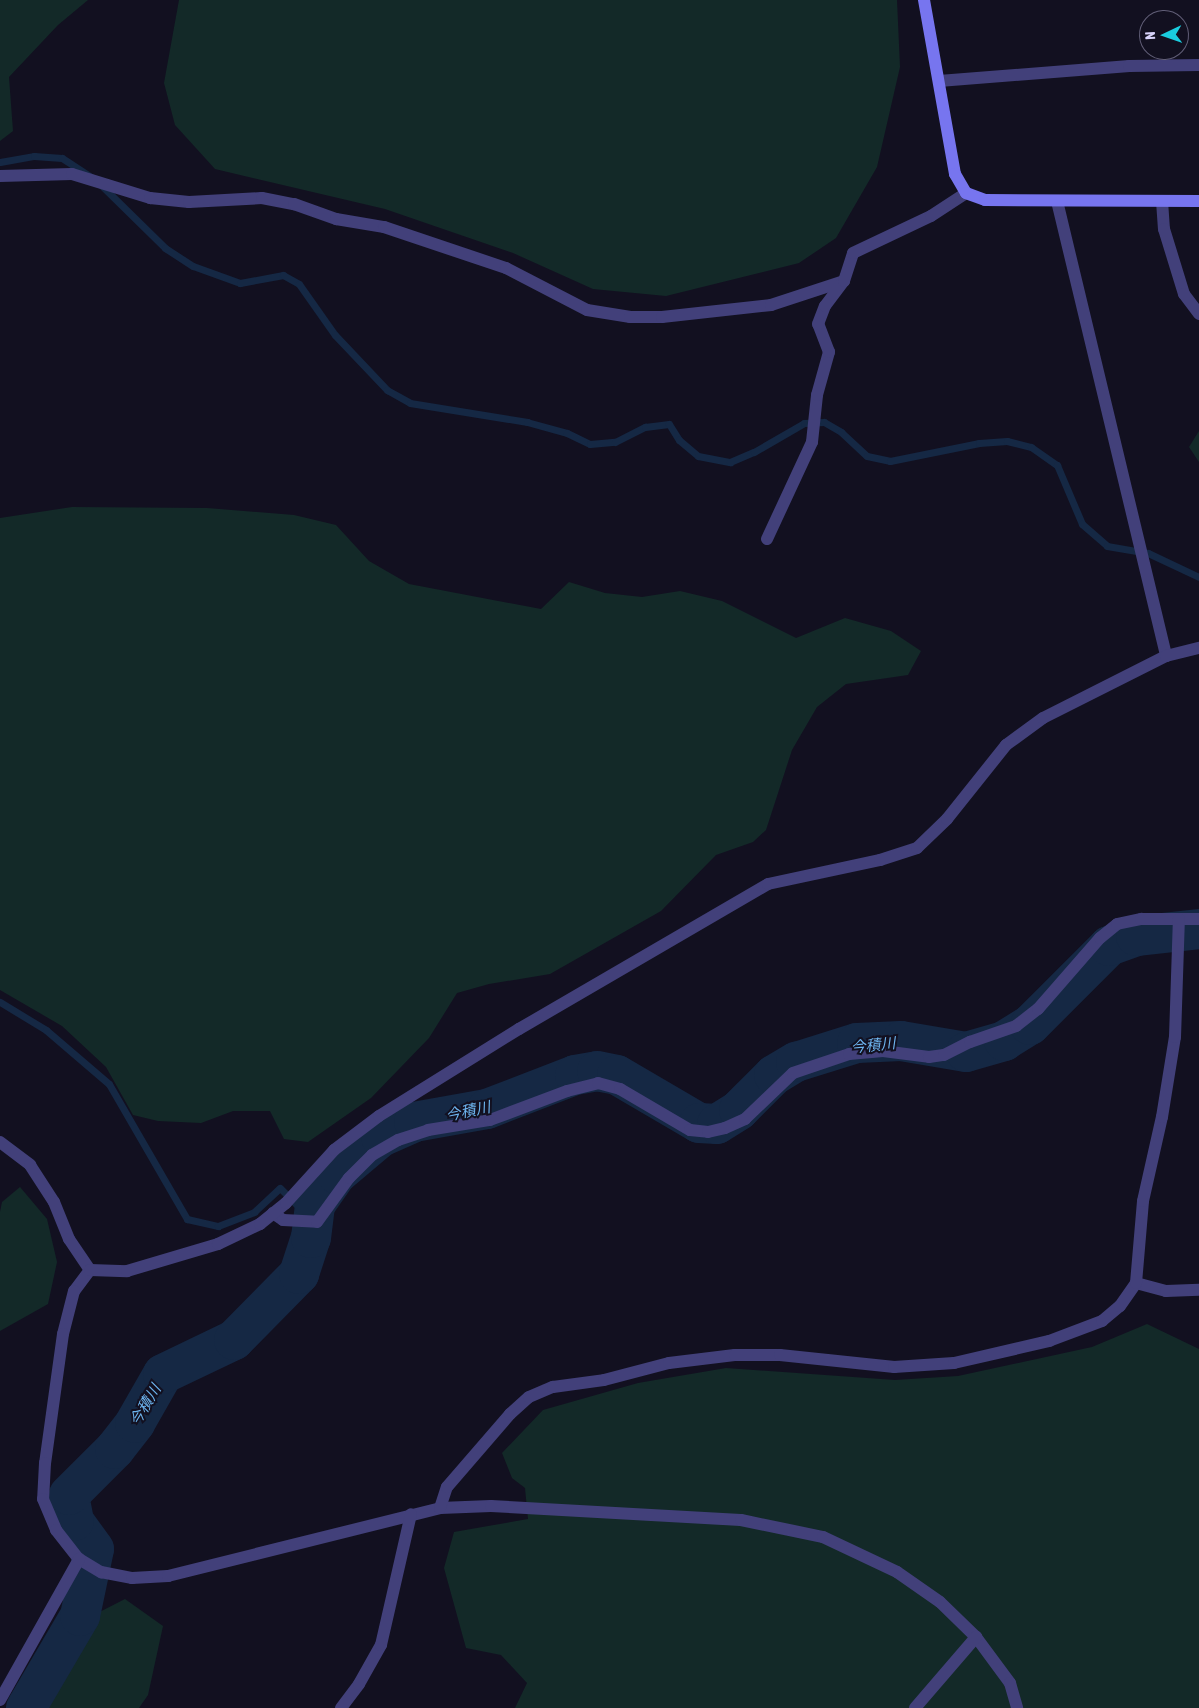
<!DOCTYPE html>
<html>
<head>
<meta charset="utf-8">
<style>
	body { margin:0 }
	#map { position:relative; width:1199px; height:1708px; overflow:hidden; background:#121020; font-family:"Asap Condensed","Noto Sans JP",sans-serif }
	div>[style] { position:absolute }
	.green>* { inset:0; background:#132928 }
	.stream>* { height:7px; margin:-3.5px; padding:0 3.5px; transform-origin:3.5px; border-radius:3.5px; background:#152844 }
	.river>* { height:40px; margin:-20px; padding:0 20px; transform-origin:20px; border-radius:20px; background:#152844 }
	.street>* { height:12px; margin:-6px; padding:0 6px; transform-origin:6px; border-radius:6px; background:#42407a }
	.secondary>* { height:12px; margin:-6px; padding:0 6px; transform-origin:6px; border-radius:6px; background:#7775ef }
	span { translate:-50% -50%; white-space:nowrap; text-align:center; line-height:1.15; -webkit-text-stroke:4px #121020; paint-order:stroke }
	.water-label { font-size:15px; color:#6db4ee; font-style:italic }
	.north { position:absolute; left:1139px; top:10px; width:50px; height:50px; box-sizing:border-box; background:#121020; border:1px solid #615e77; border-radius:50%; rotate:267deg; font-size:14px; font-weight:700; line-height:20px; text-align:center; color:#d8d3fa }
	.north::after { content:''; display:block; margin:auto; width:18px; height:22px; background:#1acddf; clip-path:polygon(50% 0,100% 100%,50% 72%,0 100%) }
</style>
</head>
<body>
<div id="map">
	<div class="green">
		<div style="clip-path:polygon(0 0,88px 0,58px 25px,9px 77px,13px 131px,0 141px)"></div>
		<div style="clip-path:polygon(179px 0,897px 0,900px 67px,877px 167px,836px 238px,799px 263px,666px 296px,593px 289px,513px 253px,385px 209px,215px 169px,175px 125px,164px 83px)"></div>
		<div style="clip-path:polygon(1199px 431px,1199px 462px,1189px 447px)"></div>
		<div style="clip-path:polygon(72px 507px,207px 508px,294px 515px,336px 525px,369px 561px,409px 584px,541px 609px,569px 582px,605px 593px,642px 597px,680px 591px,722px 601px,796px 638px,845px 618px,891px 631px,921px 651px,908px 675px,846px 684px,817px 707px,792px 750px,766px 830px,753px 842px,716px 855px,661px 911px,550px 974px,489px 984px,457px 993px,429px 1038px,371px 1098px,308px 1142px,284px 1139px,270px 1111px,233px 1111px,201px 1123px,158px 1121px,133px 1115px,106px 1067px,62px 1026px,0 990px,0 518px)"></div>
		<div style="clip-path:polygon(20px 1187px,47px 1219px,57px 1262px,48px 1304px,0 1331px,0 1212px,2px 1202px)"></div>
		<div style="clip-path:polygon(1147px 1324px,1199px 1349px,1199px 1708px,515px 1708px,527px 1683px,501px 1655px,466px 1648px,444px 1568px,454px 1532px,528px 1519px,525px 1488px,512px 1478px,502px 1453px,543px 1410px,638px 1383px,726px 1368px,895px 1380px,958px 1376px,1092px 1347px)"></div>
		<div style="clip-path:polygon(125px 1599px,163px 1626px,148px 1695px,139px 1708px,36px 1708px,80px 1622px)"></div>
	</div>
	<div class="stream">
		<div style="left:0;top:162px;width:35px;rotate:-10deg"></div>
		<div style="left:34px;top:156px;width:28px;rotate:4deg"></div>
		<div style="left:62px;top:158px;width:35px;rotate:33deg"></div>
		<div style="left:101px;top:185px;width:90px;rotate:44.5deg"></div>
		<div style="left:165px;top:248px;width:33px;rotate:33deg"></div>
		<div style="left:193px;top:266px;width:50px;rotate:19.9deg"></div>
		<div style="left:240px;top:283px;width:44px;rotate:-10.5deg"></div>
		<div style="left:283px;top:275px;width:18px;rotate:29deg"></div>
		<div style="left:299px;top:284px;width:62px;rotate:54.8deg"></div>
		<div style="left:335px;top:335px;width:76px;rotate:46.6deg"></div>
		<div style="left:387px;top:390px;width:26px;rotate:29deg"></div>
		<div style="left:410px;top:403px;width:119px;rotate:9.2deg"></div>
		<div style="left:527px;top:422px;width:41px;rotate:15.4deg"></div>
		<div style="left:567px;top:433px;width:25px;rotate:26deg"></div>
		<div style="left:590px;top:444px;width:25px;rotate:-5deg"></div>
		<div style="left:615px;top:442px;width:34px;rotate:-27deg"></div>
		<div style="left:645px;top:427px;width:24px;rotate:-7deg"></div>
		<div style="left:669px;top:424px;width:19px;rotate:58deg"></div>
		<div style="left:679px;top:440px;width:25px;rotate:40deg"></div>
		<div style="left:698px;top:456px;width:33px;rotate:11deg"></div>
		<div style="left:730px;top:462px;width:26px;rotate:-23deg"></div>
		<div style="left:754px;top:452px;width:58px;rotate:-30.1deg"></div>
		<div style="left:804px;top:423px;width:20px;rotate:-3deg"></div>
		<div style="left:824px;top:422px;width:20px;rotate:30deg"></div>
		<div style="left:841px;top:432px;width:35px;rotate:43deg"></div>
		<div style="left:867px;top:456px;width:24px;rotate:12deg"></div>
		<div style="left:890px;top:461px;width:91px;rotate:-11.4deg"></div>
		<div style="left:979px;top:443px;width:28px;rotate:-4deg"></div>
		<div style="left:1007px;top:441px;width:25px;rotate:14deg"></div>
		<div style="left:1031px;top:447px;width:32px;rotate:35deg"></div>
		<div style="left:1057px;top:465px;width:64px;rotate:67deg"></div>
		<div style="left:1082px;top:524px;width:33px;rotate:41deg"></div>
		<div style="left:1107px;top:546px;width:42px;rotate:9.7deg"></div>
		<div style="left:1148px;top:553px;width:56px;rotate:25.2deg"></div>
		<div style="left:0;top:1002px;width:54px;rotate:31.3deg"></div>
		<div style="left:46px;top:1030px;width:83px;rotate:40.6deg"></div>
		<div style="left:109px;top:1084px;width:156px;rotate:60deg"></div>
		<div style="left:187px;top:1219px;width:32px;rotate:13deg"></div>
		<div style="left:218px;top:1226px;width:39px;rotate:-21deg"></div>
		<div style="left:254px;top:1212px;width:35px;rotate:-43deg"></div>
		<div style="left:280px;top:1188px;width:31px;rotate:45deg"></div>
		<div style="left:302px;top:1210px;width:14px;rotate:-21deg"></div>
	</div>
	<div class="river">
		<div style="left:26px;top:1708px;width:107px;rotate:-59.6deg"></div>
		<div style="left:80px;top:1616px;width:68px;rotate:-78.2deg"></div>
		<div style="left:94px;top:1549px;width:34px;rotate:-126deg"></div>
		<div style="left:74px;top:1521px;width:26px;rotate:-101deg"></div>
		<div style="left:69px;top:1495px;width:65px;rotate:-45deg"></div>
		<div style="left:115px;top:1449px;width:33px;rotate:-52deg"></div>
		<div style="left:135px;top:1423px;width:56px;rotate:-60.3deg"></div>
		<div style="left:163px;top:1374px;width:79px;rotate:-25.6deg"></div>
		<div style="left:234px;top:1340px;width:93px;rotate:-45.4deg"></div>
		<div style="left:299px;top:1274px;width:38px;rotate:-72deg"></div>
		<div style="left:311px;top:1238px;width:33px;rotate:-83deg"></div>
		<div style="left:315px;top:1205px;width:38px;rotate:-55deg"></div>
		<div style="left:337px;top:1174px;width:57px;rotate:-40.1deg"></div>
		<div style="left:381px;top:1137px;width:36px;rotate:-24deg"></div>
		<div style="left:414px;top:1122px;width:74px;rotate:-10.1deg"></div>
		<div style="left:487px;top:1109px;width:94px;rotate:-21.1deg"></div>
		<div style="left:575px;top:1075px;width:22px;rotate:-10deg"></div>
		<div style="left:597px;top:1071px;width:20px;rotate:11deg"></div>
		<div style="left:617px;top:1075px;width:95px;rotate:30.3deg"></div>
		<div style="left:699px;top:1123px;width:18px;rotate:3deg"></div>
		<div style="left:717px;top:1124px;width:26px;rotate:-32deg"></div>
		<div style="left:739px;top:1110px;width:49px;rotate:-45deg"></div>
		<div style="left:774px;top:1075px;width:26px;rotate:-31deg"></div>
		<div style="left:796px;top:1062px;width:64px;rotate:-17.3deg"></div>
		<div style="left:857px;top:1043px;width:44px;rotate:-2.6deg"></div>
		<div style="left:901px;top:1041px;width:66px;rotate:9.6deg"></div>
		<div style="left:966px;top:1052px;width:40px;rotate:-16deg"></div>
		<div style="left:1004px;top:1041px;width:31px;rotate:-32deg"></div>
		<div style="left:1030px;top:1025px;width:112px;rotate:-45deg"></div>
		<div style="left:1109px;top:946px;width:29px;rotate:-20deg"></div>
		<div style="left:1136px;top:936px;width:63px;rotate:-6.3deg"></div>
	</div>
	<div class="street">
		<div style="left:939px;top:81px;width:191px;rotate:-4.5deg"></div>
		<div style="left:1129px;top:66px;width:70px;rotate:-0.8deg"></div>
		<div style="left:0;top:176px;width:72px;rotate:-1.6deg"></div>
		<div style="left:72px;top:174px;width:82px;rotate:17.1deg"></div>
		<div style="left:150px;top:198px;width:39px;rotate:6deg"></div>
		<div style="left:189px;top:202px;width:73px;rotate:-3.1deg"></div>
		<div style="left:262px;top:198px;width:33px;rotate:11deg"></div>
		<div style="left:294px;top:204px;width:45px;rotate:19.7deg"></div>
		<div style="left:336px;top:219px;width:49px;rotate:9.5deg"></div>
		<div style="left:384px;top:227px;width:129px;rotate:18.6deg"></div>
		<div style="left:506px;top:268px;width:91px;rotate:27.4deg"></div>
		<div style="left:587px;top:310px;width:44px;rotate:9.2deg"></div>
		<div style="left:630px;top:317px;width:32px"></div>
		<div style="left:662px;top:317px;width:110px;rotate:-6.3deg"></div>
		<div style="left:771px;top:305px;width:77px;rotate:-18.2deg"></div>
		<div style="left:1057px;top:201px;width:468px;rotate:76.5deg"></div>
		<div style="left:1162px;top:201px;width:28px;rotate:86deg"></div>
		<div style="left:1164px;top:229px;width:68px;rotate:72.9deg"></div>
		<div style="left:1184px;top:294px;width:25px;rotate:53deg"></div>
		<div style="left:767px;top:539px;width:107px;rotate:-65.1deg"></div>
		<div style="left:812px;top:442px;width:47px;rotate:-83.9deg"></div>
		<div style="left:817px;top:395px;width:45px;rotate:-74.4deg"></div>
		<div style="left:829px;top:352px;width:30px;rotate:-111deg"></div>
		<div style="left:818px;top:324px;width:19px;rotate:-69deg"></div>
		<div style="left:825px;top:306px;width:31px;rotate:-53deg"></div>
		<div style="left:844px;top:281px;width:29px;rotate:-72deg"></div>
		<div style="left:853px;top:253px;width:86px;rotate:-25.4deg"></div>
		<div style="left:931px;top:216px;width:42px;rotate:-33.3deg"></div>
		<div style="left:0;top:1142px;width:38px;rotate:37deg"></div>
		<div style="left:30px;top:1165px;width:44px;rotate:57deg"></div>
		<div style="left:54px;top:1202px;width:40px;rotate:68deg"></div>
		<div style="left:69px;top:1239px;width:37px;rotate:56deg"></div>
		<div style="left:273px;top:1213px;width:12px;rotate:35deg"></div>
		<div style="left:283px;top:1220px;width:34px;rotate:3deg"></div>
		<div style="left:317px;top:1222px;width:54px;rotate:-54deg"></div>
		<div style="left:349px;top:1178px;width:33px;rotate:-45deg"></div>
		<div style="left:372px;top:1155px;width:30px;rotate:-30deg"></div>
		<div style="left:398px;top:1140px;width:32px;rotate:-18deg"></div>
		<div style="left:428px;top:1130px;width:63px;rotate:-9.2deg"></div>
		<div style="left:490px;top:1120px;width:82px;rotate:-20.6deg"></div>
		<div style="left:567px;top:1091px;width:32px;rotate:-14deg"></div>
		<div style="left:598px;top:1083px;width:23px;rotate:15deg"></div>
		<div style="left:620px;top:1089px;width:81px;rotate:30.4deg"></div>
		<div style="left:690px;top:1130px;width:18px;rotate:6deg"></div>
		<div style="left:708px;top:1132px;width:17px;rotate:-13deg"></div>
		<div style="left:725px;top:1128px;width:22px;rotate:-24deg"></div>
		<div style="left:745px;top:1119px;width:66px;rotate:-43.8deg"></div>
		<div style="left:793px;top:1073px;width:59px;rotate:-18.7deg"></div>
		<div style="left:849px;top:1054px;width:34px;rotate:-5deg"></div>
		<div style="left:883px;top:1051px;width:46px;rotate:7.4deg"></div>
		<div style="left:929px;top:1057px;width:15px;rotate:-8deg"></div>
		<div style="left:944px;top:1055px;width:29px;rotate:-27deg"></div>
		<div style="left:970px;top:1042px;width:49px;rotate:-19.2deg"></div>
		<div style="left:1016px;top:1026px;width:28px;rotate:-38deg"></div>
		<div style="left:1038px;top:1009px;width:94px;rotate:-48.9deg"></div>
		<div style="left:1100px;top:938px;width:22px;rotate:-39deg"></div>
		<div style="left:1117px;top:924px;width:25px;rotate:-12deg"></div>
		<div style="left:1141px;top:919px;width:58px"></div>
		<div style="left:90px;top:1270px;width:26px;rotate:127deg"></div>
		<div style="left:74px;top:1291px;width:44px;rotate:104.3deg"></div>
		<div style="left:63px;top:1334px;width:130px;rotate:97.9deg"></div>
		<div style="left:45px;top:1463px;width:36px;rotate:93deg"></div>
		<div style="left:43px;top:1499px;width:34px;rotate:67deg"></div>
		<div style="left:56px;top:1530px;width:37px;rotate:52deg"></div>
		<div style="left:79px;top:1559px;width:26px;rotate:31deg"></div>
		<div style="left:101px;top:1572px;width:32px;rotate:11deg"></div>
		<div style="left:132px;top:1578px;width:36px;rotate:-3deg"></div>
		<div style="left:168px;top:1576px;width:280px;rotate:-14deg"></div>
		<div style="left:440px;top:1508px;width:51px;rotate:-2.2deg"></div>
		<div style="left:491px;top:1506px;width:250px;rotate:3.2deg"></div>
		<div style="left:741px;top:1520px;width:84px;rotate:11.7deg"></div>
		<div style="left:823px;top:1537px;width:82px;rotate:25.3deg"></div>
		<div style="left:897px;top:1572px;width:52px;rotate:34.9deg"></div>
		<div style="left:940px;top:1602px;width:50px;rotate:44.2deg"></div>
		<div style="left:976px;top:1637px;width:57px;rotate:53.5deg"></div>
		<div style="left:1010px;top:1683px;width:26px;rotate:74deg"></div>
		<div style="left:90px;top:1270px;width:37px;rotate:2deg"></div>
		<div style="left:127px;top:1271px;width:95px;rotate:-16.5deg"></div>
		<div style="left:218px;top:1244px;width:47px;rotate:-25.5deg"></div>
		<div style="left:260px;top:1224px;width:33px;rotate:-39deg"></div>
		<div style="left:286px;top:1203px;width:72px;rotate:-47.8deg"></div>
		<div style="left:334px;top:1150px;width:56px;rotate:-37.1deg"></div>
		<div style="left:379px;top:1116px;width:165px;rotate:-31.9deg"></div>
		<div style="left:519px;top:1029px;width:288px;rotate:-30.2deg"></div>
		<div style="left:768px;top:884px;width:115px;rotate:-12.1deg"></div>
		<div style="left:880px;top:860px;width:39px;rotate:-18deg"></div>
		<div style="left:917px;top:848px;width:42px;rotate:-44deg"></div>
		<div style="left:947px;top:819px;width:95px;rotate:-51.4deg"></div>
		<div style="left:1006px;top:745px;width:46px;rotate:-36.1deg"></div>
		<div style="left:1043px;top:718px;width:138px;rotate:-26.8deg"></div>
		<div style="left:1166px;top:656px;width:34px;rotate:-14deg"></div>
		<div style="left:1136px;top:1283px;width:31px;rotate:15deg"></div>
		<div style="left:1166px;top:1291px;width:33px;rotate:-2deg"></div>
		<div style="left:440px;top:1508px;width:22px;rotate:-72deg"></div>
		<div style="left:447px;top:1487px;width:96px;rotate:-49.2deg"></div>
		<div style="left:510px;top:1414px;width:25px;rotate:-42deg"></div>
		<div style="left:529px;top:1397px;width:26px;rotate:-23deg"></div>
		<div style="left:553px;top:1387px;width:51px;rotate:-7.8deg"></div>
		<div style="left:604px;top:1380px;width:67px;rotate:-14.7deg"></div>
		<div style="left:669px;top:1363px;width:66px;rotate:-6.9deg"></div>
		<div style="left:735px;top:1355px;width:45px"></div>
		<div style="left:780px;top:1355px;width:115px;rotate:6deg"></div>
		<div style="left:894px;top:1367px;width:60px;rotate:-3.8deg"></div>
		<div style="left:954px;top:1363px;width:98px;rotate:-13deg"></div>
		<div style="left:1049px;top:1341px;width:57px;rotate:-20.7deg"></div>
		<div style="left:1102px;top:1321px;width:23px;rotate:-40deg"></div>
		<div style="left:1120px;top:1306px;width:28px;rotate:-55deg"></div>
		<div style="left:1136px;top:1283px;width:82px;rotate:-85.1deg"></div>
		<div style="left:1143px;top:1201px;width:86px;rotate:-77.3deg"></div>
		<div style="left:1162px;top:1117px;width:81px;rotate:-80.8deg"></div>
		<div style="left:1175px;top:1037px;width:118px;rotate:-88.1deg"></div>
		<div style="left:0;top:1700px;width:162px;rotate:-60.7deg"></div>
		<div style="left:341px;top:1708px;width:30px;rotate:-53deg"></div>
		<div style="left:359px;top:1684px;width:45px;rotate:-60.6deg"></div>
		<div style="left:381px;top:1645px;width:134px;rotate:-77.1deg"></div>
		<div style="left:915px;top:1708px;width:94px;rotate:-49.3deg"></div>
	</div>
	<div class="secondary">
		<div style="left:924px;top:0;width:177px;rotate:79.9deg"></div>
		<div style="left:955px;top:174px;width:22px;rotate:60deg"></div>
		<div style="left:966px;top:193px;width:20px;rotate:20deg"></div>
		<div style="left:985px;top:200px;width:214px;rotate:0.3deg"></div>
	</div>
	<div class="water-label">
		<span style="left:873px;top:1045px;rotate:-6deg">今積川</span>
		<span style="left:468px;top:1111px;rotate:-12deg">今積川</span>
		<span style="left:145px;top:1405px;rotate:-59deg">今積川</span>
	</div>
	<div class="north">N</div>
</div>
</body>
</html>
